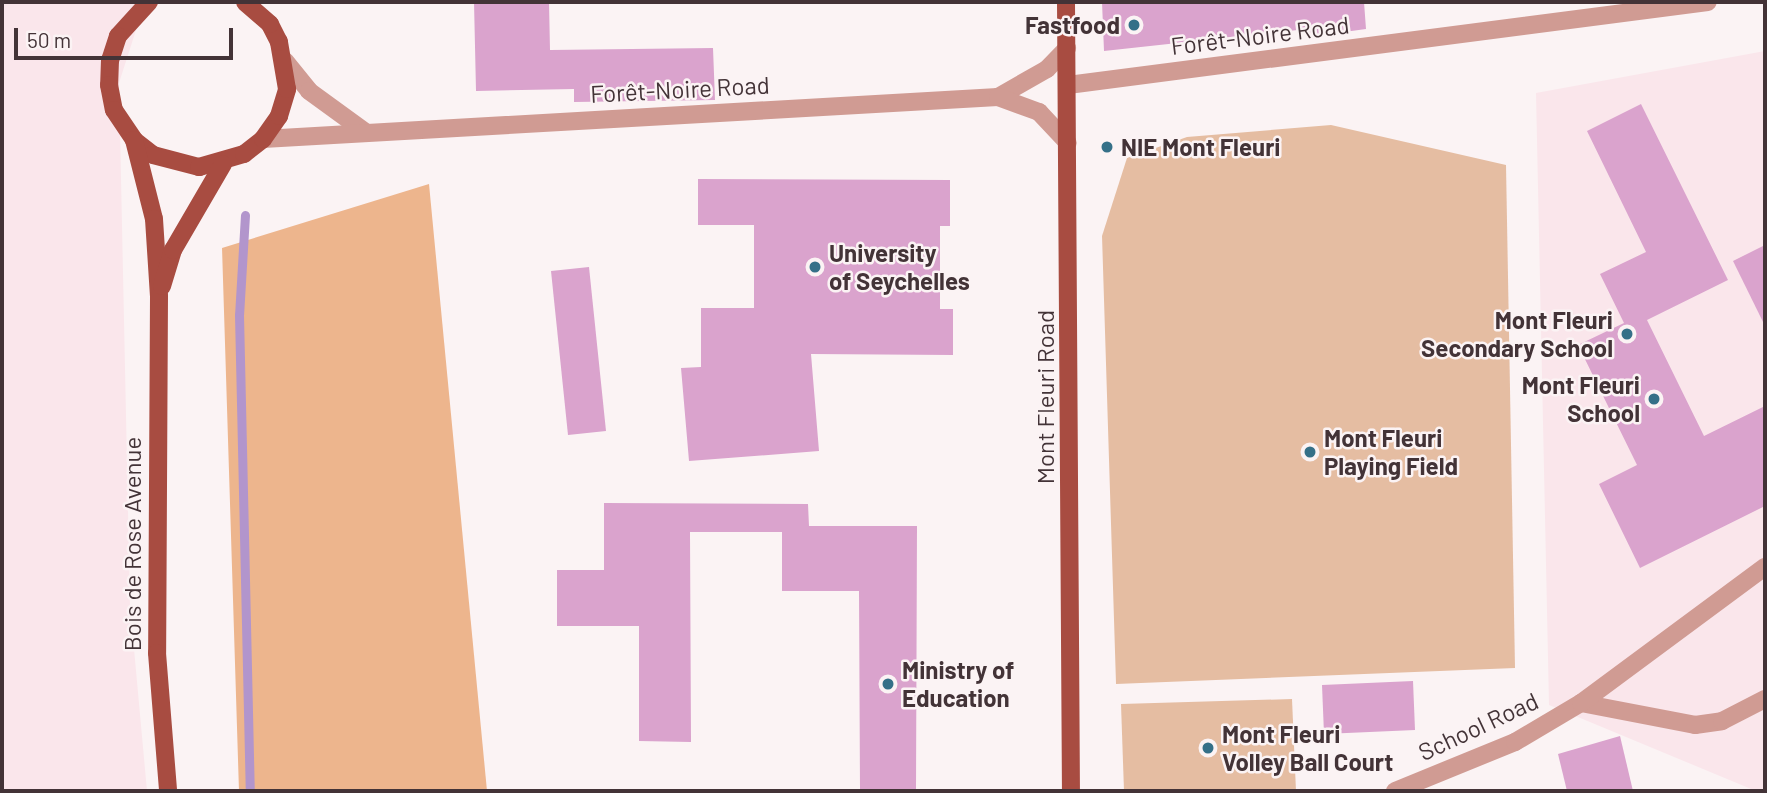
<!DOCTYPE html>
<html>
<head>
<meta charset="utf-8">
<style>
	body { margin:0 }
	#map { position:relative; width:1767px; height:793px; overflow:hidden; background:#fbf3f4; font-family:Barlow,sans-serif }
	div>[style] { position:absolute }
	.built>* { inset:0; background:#fae6eb }
	.green>* { inset:0; background:#e5bda2 }
	.forest>* { inset:0; background:#edb58d }
	.stream>* { height:9px; margin:-4.5px; padding:0 4.5px; transform-origin:4.5px; border-radius:4.5px; background:#b295cc }
	.building>* { inset:0; background:#daa3cd }
	.minor>* { height:18px; margin:-9px; padding:0 9px; transform-origin:9px; border-radius:9px; background:#d09b93 }
	.major>* { height:18px; margin:-9px; padding:0 9px; transform-origin:9px; border-radius:9px; background:#a84c41 }
	.dots>* { width:19px; height:19px; translate:-50% -50%; box-sizing:border-box; border:4px solid #fbf3f4; border-radius:50% }
	span { translate:-50% -50%; white-space:nowrap; text-align:center; line-height:1.15; -webkit-text-stroke:5px #fbf3f4; paint-order:stroke }
	.poi-label { font-size:24px; color:#433337; font-weight:700 }
	.right { translate:-100% -50%; text-align:right }
	.left { translate:0 -50%; text-align:left }
	.street-label { font-size:24px; color:#433337 }
	.frame { position:absolute; inset:0; border:4px solid #433337; pointer-events:none }
	.scale { position:absolute; left:14px; top:28px; width:219px; height:32px; box-sizing:border-box; border:4px solid #433337; border-top:0; padding-left:9px; font-size:21px; line-height:24px; white-space:nowrap; color:#433337; -webkit-text-stroke:5px #fbf3f4; paint-order:stroke }
</style>
</head>
<body>
<div id="map">
	<div class="built">
		<div style="clip-path:polygon(2px 2px,145px 2px,119px 83px,130px 605px,147px 791px,2px 791px)"></div>
		<div style="clip-path:polygon(1765px 51px,1765px 791px,1756px 791px,1549px 705px,1536px 93px)"></div>
	</div>
	<div class="green">
		<div style="clip-path:polygon(1331px 125px,1506px 165px,1515px 668px,1116px 684px,1102px 236px,1127px 158px,1187px 137px)"></div>
		<div style="clip-path:polygon(1292px 699px,1296px 791px,1124px 791px,1121px 704px)"></div>
	</div>
	<div class="forest">
		<div style="clip-path:polygon(429px 184px,487px 791px,239px 791px,222px 248px)"></div>
	</div>
	<div class="stream">
		<div style="left:245px;top:215px;width:100px;rotate:93.4deg"></div>
		<div style="left:239px;top:315px;width:476px;rotate:88.7deg"></div>
	</div>
	<div class="building">
		<div style="clip-path:polygon(474px 2px,549px 2px,550px 50px,713px 48px,715px 100px,574px 102px,574px 89px,476px 91px)"></div>
		<div style="clip-path:polygon(1102px 2px,1364px 2px,1366px 29px,1308px 37px,1307px 29px,1104px 51px)"></div>
		<div style="clip-path:polygon(1641px 104px,1728px 280px,1647px 320px,1704px 436px,1765px 406px,1765px 506px,1640px 568px,1599px 484px,1637px 465px,1578px 345px,1624px 323px,1600px 274px,1646px 252px,1587px 131px)"></div>
		<div style="clip-path:polygon(698px 179px,950px 180px,950px 226px,940px 226px,940px 309px,953px 309px,953px 355px,811px 354px,819px 451px,689px 461px,681px 368px,701px 367px,701px 308px,754px 308px,754px 225px,698px 225px)"></div>
		<div style="clip-path:polygon(1765px 245px,1765px 326px,1733px 261px)"></div>
		<div style="clip-path:polygon(589px 267px,606px 431px,568px 435px,551px 271px)"></div>
		<div style="clip-path:polygon(604px 503px,808px 504px,809px 526px,917px 526px,916px 791px,860px 791px,859px 591px,782px 591px,782px 532px,690px 532px,691px 742px,639px 741px,639px 626px,557px 626px,557px 570px,604px 570px)"></div>
		<div style="clip-path:polygon(1413px 681px,1415px 730px,1324px 734px,1322px 685px)"></div>
		<div style="clip-path:polygon(1620px 736px,1633px 791px,1567px 791px,1558px 754px)"></div>
	</div>
	<div class="minor">
		<div style="left:285px;top:61px;width:38px;rotate:51deg"></div>
		<div style="left:309px;top:91px;width:68px;rotate:36deg"></div>
		<div style="left:1068px;top:85px;width:645px;rotate:-7.39deg"></div>
		<div style="left:998px;top:97px;width:56px;rotate:-29.7deg"></div>
		<div style="left:1047px;top:69px;width:29px;rotate:-46deg"></div>
		<div style="left:263px;top:139px;width:736px;rotate:-3.27deg"></div>
		<div style="left:998px;top:97px;width:44px;rotate:20.1deg"></div>
		<div style="left:1039px;top:112px;width:42px;rotate:46.9deg"></div>
		<div style="left:1581px;top:703px;width:116px;rotate:10.9deg"></div>
		<div style="left:1695px;top:725px;width:27px;rotate:-8deg"></div>
		<div style="left:1722px;top:721px;width:48px;rotate:-27.1deg"></div>
		<div style="left:1395px;top:791px;width:130px;rotate:-22.2deg"></div>
		<div style="left:1515px;top:742px;width:77px;rotate:-30.6deg"></div>
		<div style="left:1581px;top:703px;width:229px;rotate:-36.5deg"></div>
	</div>
	<div class="major">
		<div style="left:149px;top:2px;width:46px;rotate:132.4deg"></div>
		<div style="left:118px;top:36px;width:25px;rotate:108deg"></div>
		<div style="left:110px;top:60px;width:25px;rotate:92deg"></div>
		<div style="left:109px;top:85px;width:25px;rotate:79deg"></div>
		<div style="left:114px;top:110px;width:36px;rotate:56deg"></div>
		<div style="left:134px;top:140px;width:24px;rotate:38deg"></div>
		<div style="left:153px;top:155px;width:48px;rotate:14.6deg"></div>
		<div style="left:199px;top:167px;width:47px;rotate:-16.1deg"></div>
		<div style="left:244px;top:154px;width:24px;rotate:-38deg"></div>
		<div style="left:263px;top:139px;width:28px;rotate:-55deg"></div>
		<div style="left:279px;top:116px;width:28px;rotate:-73deg"></div>
		<div style="left:287px;top:89px;width:48px;rotate:-99.7deg"></div>
		<div style="left:279px;top:42px;width:20px;rotate:-117deg"></div>
		<div style="left:270px;top:24px;width:33px;rotate:-139deg"></div>
		<div style="left:1066px;top:2px;width:789px;rotate:89.64deg"></div>
		<div style="left:134px;top:140px;width:81px;rotate:75.8deg"></div>
		<div style="left:154px;top:219px;width:77px;rotate:86.3deg"></div>
		<div style="left:159px;top:296px;width:357px;rotate:90.3deg"></div>
		<div style="left:157px;top:653px;width:138px;rotate:85.4deg"></div>
		<div style="left:162px;top:286px;width:38px;rotate:-73deg"></div>
		<div style="left:173px;top:250px;width:99px;rotate:-59.8deg"></div>
	</div>
	<div class="dots">
		<div style="left:1134px;top:25px;background:#357088"></div>
		<div style="left:1107px;top:147px;background:#357088"></div>
		<div style="left:815px;top:267px;background:#357088"></div>
		<div style="left:1627px;top:334px;background:#357088"></div>
		<div style="left:1654px;top:399px;background:#357088"></div>
		<div style="left:1310px;top:452px;background:#357088"></div>
		<div style="left:888px;top:684px;background:#357088"></div>
		<div style="left:1208px;top:748px;background:#357088"></div>
	</div>
	<div class="poi-label">
		<span class="right" style="left:1120px;top:25px">Fastfood</span>
		<span class="left" style="left:1121px;top:147px">NIE Mont Fleuri</span>
		<span class="left" style="left:829px;top:267px">University<br>of Seychelles</span>
		<span class="right" style="left:1613px;top:334px">Mont Fleuri<br>Secondary School</span>
		<span class="right" style="left:1640px;top:399px">Mont Fleuri<br>School</span>
		<span class="left" style="left:1324px;top:452px">Mont Fleuri<br>Playing Field</span>
		<span class="left" style="left:902px;top:684px">Ministry of<br>Education</span>
		<span class="left" style="left:1222px;top:748px">Mont Fleuri<br>Volley Ball Court</span>
	</div>
	<div class="street-label">
		<span style="left:1260px;top:35px;rotate:-7deg">Forêt-Noire Road</span>
		<span style="left:680px;top:89px;rotate:-3deg">Forêt-Noire Road</span>
		<span style="left:1045px;top:397px;rotate:-90deg">Mont Fleuri Road</span>
		<span style="left:132px;top:544px;rotate:-90deg">Bois de Rose Avenue</span>
		<span style="left:1478px;top:726px;rotate:-25deg">School Road</span>
	</div>
	<div class="frame"></div>
	<div class="scale">50 m</div>
</div>
</body>
</html>
